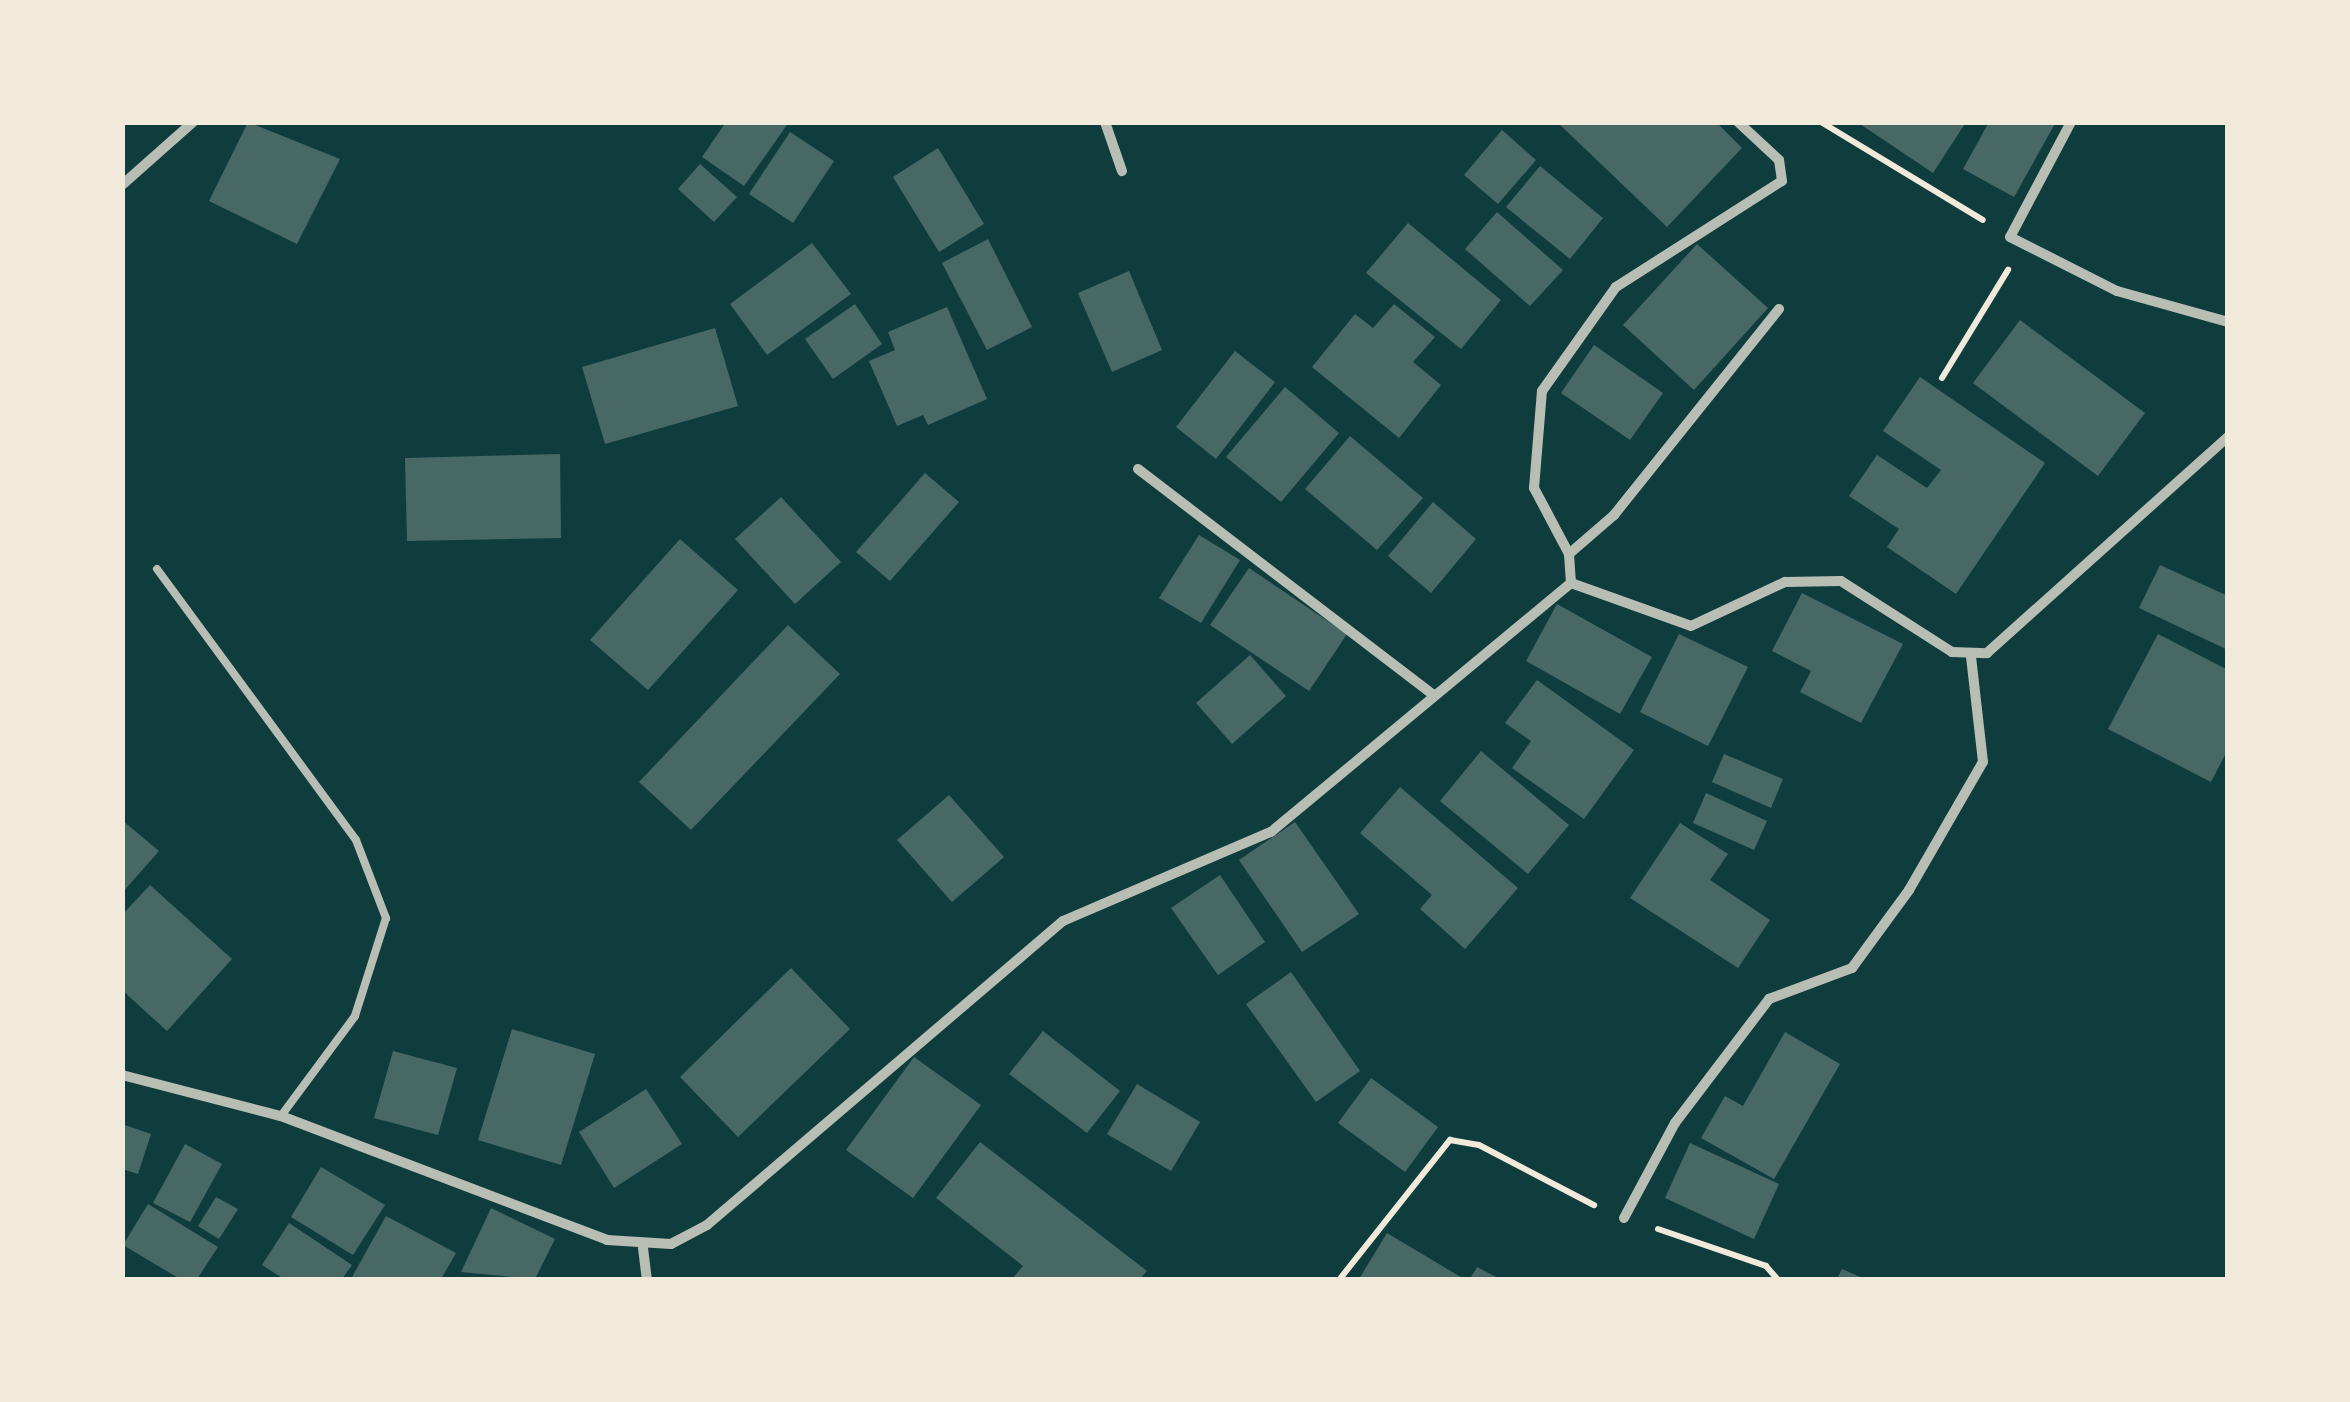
<!DOCTYPE html>
<html>
<head>
<meta charset="utf-8">
<style>
	body { margin:0 }
	#map { position:relative; width:2350px; height:1402px; overflow:hidden; background:#0f3d3e; font-family:"DejaVu Sans",sans-serif }
	div>[style] { position:absolute }
	.building>* { inset:0; background:#486865 }
	.path>* { height:6px; margin:-3px; padding:0 3px; transform-origin:3px; border-radius:3px; background:#f1e9da }
	.service>* { height:8px; margin:-4px; padding:0 4px; transform-origin:4px; border-radius:4px; background:#b8beb3 }
	.minor>* { height:10px; margin:-5px; padding:0 5px; transform-origin:5px; border-radius:5px; background:#b8beb3 }
	span { translate:-50% -50%; white-space:nowrap; text-align:center; line-height:1.15; -webkit-text-stroke:8px #f1e9da; paint-order:stroke }
	.frame { position:absolute; inset:0; border:125px solid #f1e9da; pointer-events:none }
</style>
</head>
<body>
<div id="map">
	<div class="building">
		<div style="clip-path:polygon(248px 122px,340px 159px,297px 244px,209px 201px)"></div>
		<div style="clip-path:polygon(726px 122px,789px 122px,744px 186px,702px 157px)"></div>
		<div style="clip-path:polygon(1557px 122px,1716px 122px,1742px 148px,1667px 227px)"></div>
		<div style="clip-path:polygon(1857px 122px,1966px 122px,1933px 173px)"></div>
		<div style="clip-path:polygon(1989px 122px,2056px 122px,2014px 197px,1963px 169px)"></div>
		<div style="clip-path:polygon(1502px 130px,1536px 160px,1498px 204px,1464px 175px)"></div>
		<div style="clip-path:polygon(790px 132px,834px 161px,793px 223px,749px 194px)"></div>
		<div style="clip-path:polygon(938px 148px,984px 224px,939px 252px,893px 177px)"></div>
		<div style="clip-path:polygon(700px 164px,737px 197px,714px 222px,678px 189px)"></div>
		<div style="clip-path:polygon(1540px 166px,1603px 218px,1570px 259px,1506px 207px)"></div>
		<div style="clip-path:polygon(1497px 212px,1563px 270px,1530px 306px,1465px 249px)"></div>
		<div style="clip-path:polygon(1408px 223px,1501px 300px,1461px 349px,1366px 273px)"></div>
		<div style="clip-path:polygon(988px 239px,1032px 327px,987px 350px,942px 263px)"></div>
		<div style="clip-path:polygon(812px 243px,851px 294px,767px 355px,730px 304px)"></div>
		<div style="clip-path:polygon(1697px 244px,1768px 308px,1694px 390px,1623px 325px)"></div>
		<div style="clip-path:polygon(1129px 271px,1162px 350px,1112px 372px,1078px 293px)"></div>
		<div style="clip-path:polygon(855px 304px,882px 344px,833px 379px,805px 339px)"></div>
		<div style="clip-path:polygon(1394px 304px,1435px 337px,1413px 362px,1441px 385px,1399px 438px,1312px 367px,1355px 314px,1373px 328px)"></div>
		<div style="clip-path:polygon(947px 307px,987px 399px,928px 425px,923px 415px,897px 426px,869px 361px,895px 350px,888px 332px)"></div>
		<div style="clip-path:polygon(2020px 320px,2145px 413px,2098px 476px,1973px 383px)"></div>
		<div style="clip-path:polygon(715px 328px,738px 406px,605px 444px,582px 367px)"></div>
		<div style="clip-path:polygon(1594px 345px,1663px 393px,1630px 440px,1561px 393px)"></div>
		<div style="clip-path:polygon(1235px 351px,1275px 382px,1216px 459px,1176px 427px)"></div>
		<div style="clip-path:polygon(1920px 377px,2045px 463px,1956px 594px,1887px 547px,1899px 529px,1849px 496px,1877px 455px,1927px 488px,1941px 470px,1883px 431px)"></div>
		<div style="clip-path:polygon(1285px 387px,1339px 433px,1281px 502px,1226px 457px)"></div>
		<div style="clip-path:polygon(1350px 436px,1423px 498px,1377px 550px,1305px 489px)"></div>
		<div style="clip-path:polygon(560px 454px,561px 538px,407px 541px,405px 458px)"></div>
		<div style="clip-path:polygon(925px 473px,959px 502px,890px 581px,856px 552px)"></div>
		<div style="clip-path:polygon(781px 497px,841px 562px,795px 604px,735px 539px)"></div>
		<div style="clip-path:polygon(1433px 502px,1476px 539px,1431px 593px,1388px 556px)"></div>
		<div style="clip-path:polygon(1199px 535px,1240px 560px,1201px 623px,1159px 598px)"></div>
		<div style="clip-path:polygon(680px 539px,738px 590px,648px 690px,590px 640px)"></div>
		<div style="clip-path:polygon(2160px 565px,2228px 596px,2228px 650px,2139px 608px)"></div>
		<div style="clip-path:polygon(1249px 568px,1347px 634px,1309px 691px,1210px 625px)"></div>
		<div style="clip-path:polygon(1802px 593px,1903px 644px,1861px 723px,1800px 692px,1811px 671px,1772px 651px)"></div>
		<div style="clip-path:polygon(1557px 604px,1652px 657px,1620px 714px,1526px 661px)"></div>
		<div style="clip-path:polygon(788px 625px,840px 674px,691px 830px,639px 782px)"></div>
		<div style="clip-path:polygon(1679px 634px,1748px 667px,1708px 746px,1640px 712px)"></div>
		<div style="clip-path:polygon(2158px 634px,2228px 670px,2228px 749px,2211px 782px,2108px 729px)"></div>
		<div style="clip-path:polygon(1250px 655px,1286px 696px,1232px 744px,1196px 703px)"></div>
		<div style="clip-path:polygon(1537px 680px,1634px 750px,1584px 819px,1512px 768px,1531px 741px,1505px 723px)"></div>
		<div style="clip-path:polygon(1481px 751px,1569px 825px,1528px 874px,1440px 801px)"></div>
		<div style="clip-path:polygon(1724px 754px,1783px 779px,1771px 808px,1712px 782px)"></div>
		<div style="clip-path:polygon(1400px 787px,1518px 888px,1465px 949px,1420px 909px,1432px 895px,1360px 833px)"></div>
		<div style="clip-path:polygon(1706px 793px,1767px 821px,1754px 850px,1693px 823px)"></div>
		<div style="clip-path:polygon(949px 795px,1004px 857px,952px 902px,897px 840px)"></div>
		<div style="clip-path:polygon(122px 820px,159px 851px,122px 893px)"></div>
		<div style="clip-path:polygon(1295px 822px,1359px 914px,1302px 952px,1239px 860px)"></div>
		<div style="clip-path:polygon(1680px 823px,1728px 854px,1710px 880px,1770px 920px,1738px 968px,1630px 898px)"></div>
		<div style="clip-path:polygon(1220px 875px,1265px 942px,1218px 975px,1171px 908px)"></div>
		<div style="clip-path:polygon(150px 885px,232px 959px,167px 1031px,122px 990px,122px 915px)"></div>
		<div style="clip-path:polygon(791px 968px,850px 1029px,738px 1137px,680px 1077px)"></div>
		<div style="clip-path:polygon(1291px 972px,1360px 1071px,1316px 1102px,1246px 1004px)"></div>
		<div style="clip-path:polygon(512px 1029px,595px 1054px,561px 1165px,478px 1140px)"></div>
		<div style="clip-path:polygon(1043px 1031px,1120px 1091px,1087px 1133px,1009px 1074px)"></div>
		<div style="clip-path:polygon(1785px 1032px,1840px 1064px,1774px 1179px,1701px 1138px,1725px 1096px,1743px 1106px)"></div>
		<div style="clip-path:polygon(393px 1051px,457px 1068px,438px 1135px,374px 1118px)"></div>
		<div style="clip-path:polygon(914px 1057px,981px 1105px,913px 1198px,846px 1150px)"></div>
		<div style="clip-path:polygon(1371px 1078px,1438px 1127px,1405px 1172px,1338px 1123px)"></div>
		<div style="clip-path:polygon(1137px 1084px,1200px 1122px,1171px 1171px,1107px 1134px)"></div>
		<div style="clip-path:polygon(646px 1089px,682px 1144px,614px 1188px,579px 1132px)"></div>
		<div style="clip-path:polygon(122px 1124px,151px 1134px,138px 1174px,122px 1169px)"></div>
		<div style="clip-path:polygon(980px 1142px,1147px 1271px,1140px 1279px,1012px 1279px,1023px 1266px,936px 1198px)"></div>
		<div style="clip-path:polygon(1690px 1143px,1779px 1184px,1754px 1239px,1665px 1198px)"></div>
		<div style="clip-path:polygon(185px 1144px,222px 1164px,190px 1222px,153px 1203px)"></div>
		<div style="clip-path:polygon(321px 1167px,385px 1205px,353px 1255px,291px 1217px)"></div>
		<div style="clip-path:polygon(216px 1197px,238px 1209px,219px 1239px,198px 1226px)"></div>
		<div style="clip-path:polygon(148px 1204px,218px 1247px,197px 1279px,180px 1279px,123px 1245px)"></div>
		<div style="clip-path:polygon(491px 1208px,555px 1239px,535px 1279px,461px 1272px)"></div>
		<div style="clip-path:polygon(386px 1216px,456px 1253px,441px 1279px,351px 1279px)"></div>
		<div style="clip-path:polygon(289px 1223px,352px 1265px,342px 1279px,284px 1279px,262px 1265px)"></div>
		<div style="clip-path:polygon(1387px 1233px,1464px 1279px,1359px 1279px)"></div>
		<div style="clip-path:polygon(1477px 1267px,1500px 1279px,1470px 1279px)"></div>
		<div style="clip-path:polygon(1842px 1269px,1865px 1279px,1837px 1279px)"></div>
	</div>
	<div class="path">
		<div style="left:1821px;top:122px;width:189px;rotate:31.2deg"></div>
		<div style="left:1942px;top:378px;width:127px;rotate:-58.6deg"></div>
		<div style="left:1658px;top:1229px;width:114px;rotate:18.9deg"></div>
		<div style="left:1766px;top:1266px;width:18px;rotate:49deg"></div>
		<div style="left:1339px;top:1280px;width:179px;rotate:-51.6deg"></div>
		<div style="left:1450px;top:1140px;width:29px;rotate:10deg"></div>
		<div style="left:1479px;top:1145px;width:130px;rotate:27.6deg"></div>
	</div>
	<div class="service">
		<div style="left:157px;top:569px;width:336px;rotate:53.7deg"></div>
		<div style="left:356px;top:840px;width:84px;rotate:69deg"></div>
		<div style="left:386px;top:918px;width:103px;rotate:107.6deg"></div>
		<div style="left:355px;top:1016px;width:124px;rotate:126.5deg"></div>
	</div>
	<div class="minor">
		<div style="left:1105px;top:122px;width:52px;rotate:70.9deg"></div>
		<div style="left:2071px;top:122px;width:130px;rotate:117.9deg"></div>
		<div style="left:2010px;top:237px;width:120px;rotate:26.8deg"></div>
		<div style="left:2117px;top:291px;width:115px;rotate:15.6deg"></div>
		<div style="left:122px;top:185px;width:95px;rotate:-41.6deg"></div>
		<div style="left:1138px;top:469px;width:372px;rotate:37.4deg"></div>
		<div style="left:1569px;top:554px;width:75px;rotate:-117.9deg"></div>
		<div style="left:1534px;top:488px;width:97px;rotate:-85.3deg"></div>
		<div style="left:1542px;top:391px;width:128px;rotate:-54.6deg"></div>
		<div style="left:1616px;top:287px;width:197px;rotate:-32.6deg"></div>
		<div style="left:1782px;top:181px;width:21px;rotate:-98deg"></div>
		<div style="left:1779px;top:160px;width:56px;rotate:-137.2deg"></div>
		<div style="left:1571px;top:583px;width:127px;rotate:19.7deg"></div>
		<div style="left:1691px;top:626px;width:104px;rotate:-25.1deg"></div>
		<div style="left:1785px;top:582px;width:56px;rotate:-1deg"></div>
		<div style="left:1841px;top:581px;width:132px;rotate:32.6deg"></div>
		<div style="left:1952px;top:652px;width:35px;rotate:2deg"></div>
		<div style="left:1987px;top:653px;width:324px;rotate:-41.9deg"></div>
		<div style="left:1571px;top:583px;width:29px;rotate:-94deg"></div>
		<div style="left:1569px;top:554px;width:60px;rotate:-40.9deg"></div>
		<div style="left:1614px;top:515px;width:264px;rotate:-51.3deg"></div>
		<div style="left:122px;top:1075px;width:164px;rotate:14.5deg"></div>
		<div style="left:281px;top:1116px;width:349px;rotate:20.8deg"></div>
		<div style="left:607px;top:1240px;width:64px;rotate:3.6deg"></div>
		<div style="left:671px;top:1244px;width:41px;rotate:-27.8deg"></div>
		<div style="left:707px;top:1225px;width:468px;rotate:-40.5deg"></div>
		<div style="left:1063px;top:921px;width:226px;rotate:-23.2deg"></div>
		<div style="left:1271px;top:832px;width:390px;rotate:-39.7deg"></div>
		<div style="left:1624px;top:1218px;width:108px;rotate:-61.8deg"></div>
		<div style="left:1675px;top:1123px;width:156px;rotate:-52.8deg"></div>
		<div style="left:1769px;top:999px;width:89px;rotate:-20.5deg"></div>
		<div style="left:1852px;top:968px;width:97px;rotate:-53.8deg"></div>
		<div style="left:1909px;top:890px;width:148px;rotate:-60deg"></div>
		<div style="left:1983px;top:762px;width:106px;rotate:-96.5deg"></div>
		<div style="left:643px;top:1248px;width:32px;rotate:83deg"></div>
	</div>
	<div class="frame"></div>
</div>
</body>
</html>
